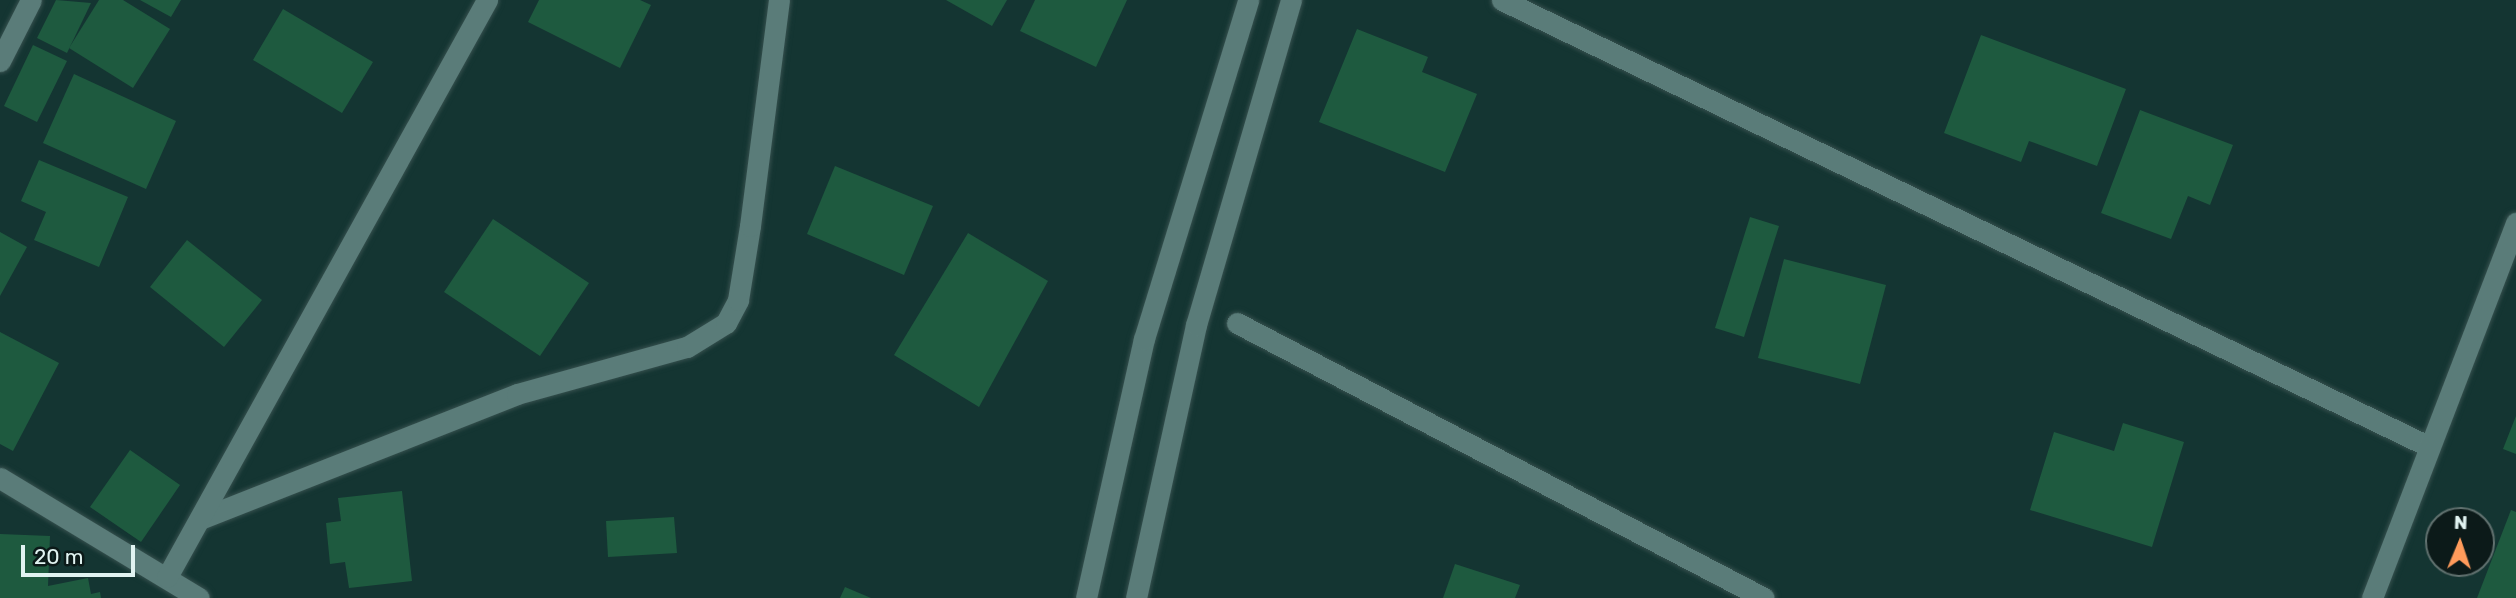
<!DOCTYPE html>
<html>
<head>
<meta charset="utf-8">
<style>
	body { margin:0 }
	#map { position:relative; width:2516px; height:598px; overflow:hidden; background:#143532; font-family:Rubik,sans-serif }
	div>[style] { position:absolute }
	.building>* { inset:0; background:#1e5a3f }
	.roads { filter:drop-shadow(0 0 2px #36504e) drop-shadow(0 0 2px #36504e) }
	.minor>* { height:21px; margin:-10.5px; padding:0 10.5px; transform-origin:10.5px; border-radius:10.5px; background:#5a7c79 }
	span { translate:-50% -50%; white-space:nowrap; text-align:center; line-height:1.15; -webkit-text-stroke:5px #0c1a19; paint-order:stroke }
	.north { position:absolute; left:2425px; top:507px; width:70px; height:70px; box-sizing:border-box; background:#0c1a19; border:2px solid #61716f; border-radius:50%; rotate:2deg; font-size:19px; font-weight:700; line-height:28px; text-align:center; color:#e1f3f1 }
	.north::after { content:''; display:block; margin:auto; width:24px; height:32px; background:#ff9b5b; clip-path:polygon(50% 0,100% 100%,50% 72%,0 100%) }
	.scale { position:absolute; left:21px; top:545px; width:114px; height:32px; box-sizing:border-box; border:4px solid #e1f3f1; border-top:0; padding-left:9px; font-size:21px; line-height:24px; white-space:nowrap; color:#e1f3f1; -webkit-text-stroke:5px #0c1a19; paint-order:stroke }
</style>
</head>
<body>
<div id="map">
	<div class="building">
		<div style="clip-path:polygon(56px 0,91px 3px,67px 53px,37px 38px)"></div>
		<div style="clip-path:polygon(99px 0,123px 0,170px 29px,133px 88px,69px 48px)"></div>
		<div style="clip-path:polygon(140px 0,181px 0,171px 17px)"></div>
		<div style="clip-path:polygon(539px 0,640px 0,651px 5px,620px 68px,528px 22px)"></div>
		<div style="clip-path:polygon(946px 0,1007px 0,992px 26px)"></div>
		<div style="clip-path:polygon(1035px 0,1127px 0,1096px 67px,1020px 31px)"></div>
		<div style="clip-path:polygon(283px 9px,373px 62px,342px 113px,253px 60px)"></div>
		<div style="clip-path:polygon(1357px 29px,1428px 57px,1422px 72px,1477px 94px,1445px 172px,1319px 122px)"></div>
		<div style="clip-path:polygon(1981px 35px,2126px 89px,2097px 166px,2029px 141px,2021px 162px,1944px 133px)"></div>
		<div style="clip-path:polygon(33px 45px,67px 61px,37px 122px,4px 106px)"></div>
		<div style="clip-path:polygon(74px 74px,176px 121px,146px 189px,43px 143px)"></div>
		<div style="clip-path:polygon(2140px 110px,2233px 145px,2210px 205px,2188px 196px,2171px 239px,2101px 213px)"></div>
		<div style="clip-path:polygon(39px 160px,128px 197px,99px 267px,34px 240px,46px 212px,21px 201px)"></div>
		<div style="clip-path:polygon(835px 166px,933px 206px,904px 275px,807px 234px)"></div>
		<div style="clip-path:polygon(1750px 217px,1779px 226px,1744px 337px,1715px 328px)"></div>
		<div style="clip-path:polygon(493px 219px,589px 283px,540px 356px,444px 292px)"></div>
		<div style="clip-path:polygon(0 232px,27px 247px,0 296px)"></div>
		<div style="clip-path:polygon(968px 233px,1048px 281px,979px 407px,894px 355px)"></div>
		<div style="clip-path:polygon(187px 240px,262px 300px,224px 347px,150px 287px)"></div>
		<div style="clip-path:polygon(1784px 259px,1886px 285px,1860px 384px,1758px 358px)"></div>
		<div style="clip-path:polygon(0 332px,59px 363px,13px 451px,0 444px)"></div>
		<div style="clip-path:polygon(2516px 416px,2516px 454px,2503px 449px)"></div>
		<div style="clip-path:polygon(2123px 423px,2184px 442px,2152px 547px,2030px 510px,2054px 432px,2114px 451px)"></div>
		<div style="clip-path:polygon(130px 450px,180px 485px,141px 542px,90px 507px)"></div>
		<div style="clip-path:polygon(402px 491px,412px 581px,349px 588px,345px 562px,330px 564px,326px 523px,341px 521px,338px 498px)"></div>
		<div style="clip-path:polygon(2511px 510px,2516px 512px,2516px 598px,2477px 598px)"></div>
		<div style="clip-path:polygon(674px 517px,677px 553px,608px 557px,606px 521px)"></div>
		<div style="clip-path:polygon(0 534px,50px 536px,48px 586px,88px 578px,91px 594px,100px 592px,101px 598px,0 598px)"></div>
		<div style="clip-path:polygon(1455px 564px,1520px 585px,1515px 598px,1443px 598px)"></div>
		<div style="clip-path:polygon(845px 587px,871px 598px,840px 598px)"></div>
	</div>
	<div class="roads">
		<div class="minor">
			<div style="left:1502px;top:0;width:1026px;rotate:25.72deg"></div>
			<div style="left:0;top:61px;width:68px;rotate:-63.1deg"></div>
			<div style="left:1237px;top:323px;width:594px;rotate:27.56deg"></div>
			<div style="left:0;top:478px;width:232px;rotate:31.1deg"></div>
			<div style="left:200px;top:519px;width:341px;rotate:-21.5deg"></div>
			<div style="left:517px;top:394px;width:176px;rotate:-15.5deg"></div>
			<div style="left:687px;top:347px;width:46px;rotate:-31.6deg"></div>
			<div style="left:726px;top:323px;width:26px;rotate:-62deg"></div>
			<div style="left:738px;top:300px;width:75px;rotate:-80.8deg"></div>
			<div style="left:750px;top:226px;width:228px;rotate:-82.7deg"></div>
			<div style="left:167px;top:577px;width:660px;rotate:-60.99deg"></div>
			<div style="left:1086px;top:598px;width:265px;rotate:-77.4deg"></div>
			<div style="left:1144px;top:339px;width:355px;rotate:-72.9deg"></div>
			<div style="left:1136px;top:598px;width:280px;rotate:-77.6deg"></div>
			<div style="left:1196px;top:325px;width:339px;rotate:-73.7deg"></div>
			<div style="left:2372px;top:598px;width:402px;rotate:-69deg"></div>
		</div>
	</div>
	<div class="north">N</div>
	<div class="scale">20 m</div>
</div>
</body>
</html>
